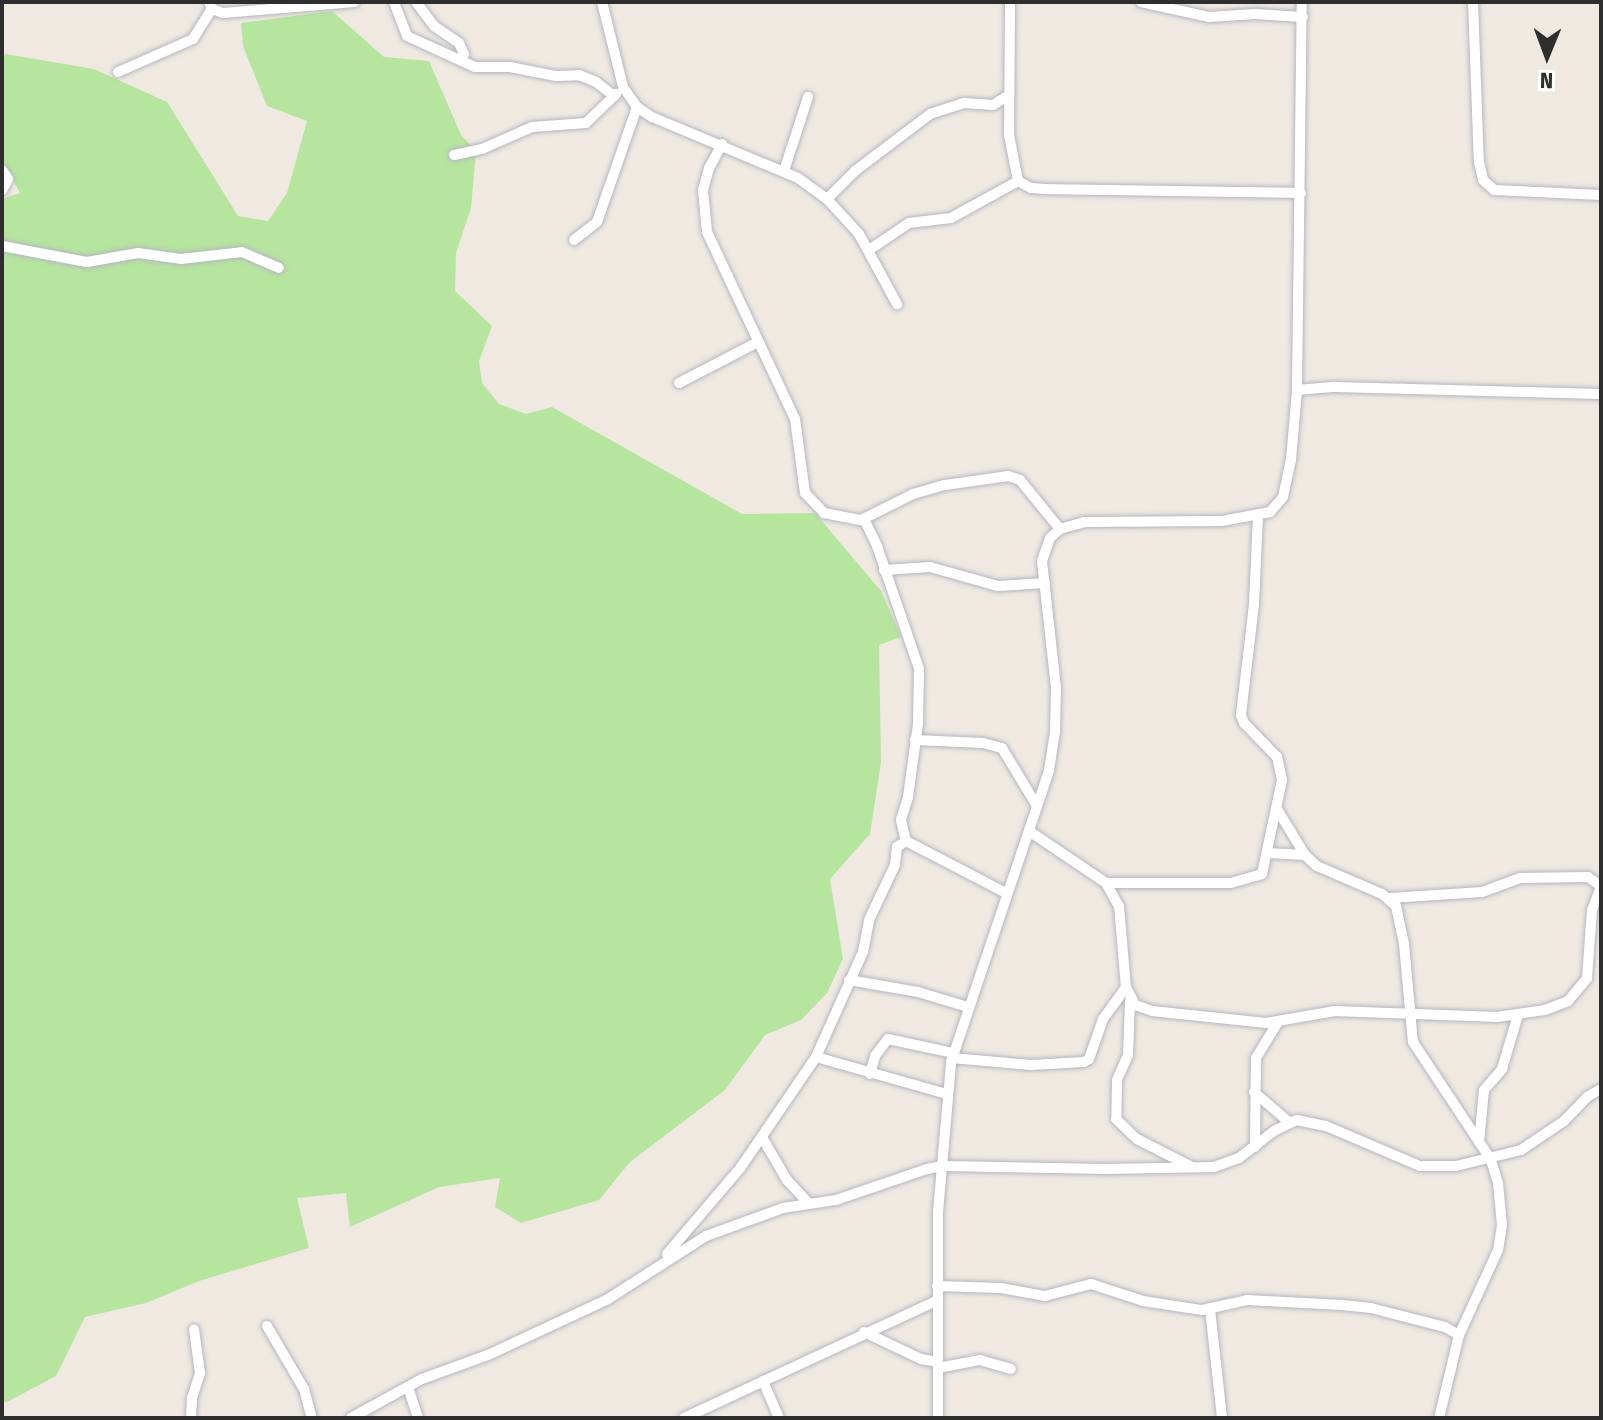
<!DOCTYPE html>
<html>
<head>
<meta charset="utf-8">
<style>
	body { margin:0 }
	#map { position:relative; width:1603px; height:1420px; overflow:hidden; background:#efe9e1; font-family:"Fira Sans Condensed",sans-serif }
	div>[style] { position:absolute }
	.green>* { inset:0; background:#b6e59e }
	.roads { filter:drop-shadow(0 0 2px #b4b7c1) drop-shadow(0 0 2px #b4b7c1) }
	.minor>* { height:10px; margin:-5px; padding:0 5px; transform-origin:5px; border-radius:5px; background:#fff }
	span { translate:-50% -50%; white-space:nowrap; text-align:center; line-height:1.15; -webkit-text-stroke:6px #fff; paint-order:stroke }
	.frame { position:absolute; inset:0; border:4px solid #2e2e2e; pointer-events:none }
	.north { position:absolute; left:1507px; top:16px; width:80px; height:80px; -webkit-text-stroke:6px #fff; paint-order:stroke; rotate:181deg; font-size:22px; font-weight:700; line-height:32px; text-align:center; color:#2e2e2e }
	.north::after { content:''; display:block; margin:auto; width:28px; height:36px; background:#2e2e2e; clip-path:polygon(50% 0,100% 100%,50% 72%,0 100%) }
</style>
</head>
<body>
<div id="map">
	<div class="green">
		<div style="clip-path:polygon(332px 11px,384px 57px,429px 61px,461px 135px,476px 151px,471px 208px,456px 253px,455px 291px,492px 326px,479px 361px,482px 383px,499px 404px,526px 414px,552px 407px,742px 514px,815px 513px,881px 591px,901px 637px,879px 645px,881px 762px,870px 834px,830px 879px,843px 959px,827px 993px,801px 1020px,765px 1035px,725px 1090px,630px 1162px,599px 1200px,521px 1223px,495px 1207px,500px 1178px,439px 1187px,350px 1227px,346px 1193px,297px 1198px,309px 1248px,199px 1281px,146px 1303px,85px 1317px,56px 1376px,7px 1402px,2px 1401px,2px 199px,20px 193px,2px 161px,2px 63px,5px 54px,94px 69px,167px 102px,238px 216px,268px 221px,287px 193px,307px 121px,267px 106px,243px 46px,241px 23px)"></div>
	</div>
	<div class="roads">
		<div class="minor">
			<div style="left:209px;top:2px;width:8px;rotate:67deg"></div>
			<div style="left:212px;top:9px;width:12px;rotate:20deg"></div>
			<div style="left:223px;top:13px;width:132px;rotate:-4.8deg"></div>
			<div style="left:394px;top:2px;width:36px;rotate:69deg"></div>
			<div style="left:407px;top:36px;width:75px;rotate:24.5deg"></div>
			<div style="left:475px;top:67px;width:35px"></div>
			<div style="left:510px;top:67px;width:47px;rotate:11.1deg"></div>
			<div style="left:556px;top:76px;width:23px;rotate:-2deg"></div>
			<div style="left:579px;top:75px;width:18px;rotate:22deg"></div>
			<div style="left:596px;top:82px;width:23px;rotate:38deg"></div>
			<div style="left:416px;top:2px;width:30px;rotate:53deg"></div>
			<div style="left:434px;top:26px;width:30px;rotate:34deg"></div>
			<div style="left:459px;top:43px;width:12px;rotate:66deg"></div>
			<div style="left:464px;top:54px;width:7px;rotate:117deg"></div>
			<div style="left:602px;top:2px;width:88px;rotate:76.1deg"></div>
			<div style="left:623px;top:87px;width:24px;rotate:55deg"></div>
			<div style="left:637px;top:107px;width:18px;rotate:34deg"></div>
			<div style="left:652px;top:117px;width:158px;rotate:22.7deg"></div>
			<div style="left:798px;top:178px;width:36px;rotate:36deg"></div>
			<div style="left:827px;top:199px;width:47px;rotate:47.6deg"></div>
			<div style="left:859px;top:234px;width:80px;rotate:61.5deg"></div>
			<div style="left:1010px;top:2px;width:133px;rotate:90.4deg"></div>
			<div style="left:1009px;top:135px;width:47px;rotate:78.9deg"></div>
			<div style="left:1018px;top:181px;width:15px;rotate:28deg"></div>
			<div style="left:1031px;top:188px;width:14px;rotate:4deg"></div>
			<div style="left:1045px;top:189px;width:256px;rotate:0.9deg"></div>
			<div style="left:1141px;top:2px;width:70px;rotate:12.4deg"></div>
			<div style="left:1209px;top:17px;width:46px;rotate:-3.7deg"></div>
			<div style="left:1255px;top:14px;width:48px;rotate:3.6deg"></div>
			<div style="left:1473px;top:2px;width:160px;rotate:87.9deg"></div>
			<div style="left:1479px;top:162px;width:18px;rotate:77deg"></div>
			<div style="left:1483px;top:180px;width:15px;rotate:42deg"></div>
			<div style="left:1494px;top:190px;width:107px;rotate:2.7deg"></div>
			<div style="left:118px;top:72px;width:82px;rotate:-23.7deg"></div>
			<div style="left:193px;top:39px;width:36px;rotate:-58deg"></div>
			<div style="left:722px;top:144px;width:27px;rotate:118deg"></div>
			<div style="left:709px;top:168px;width:23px;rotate:105deg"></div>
			<div style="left:703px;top:190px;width:42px;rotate:84.6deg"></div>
			<div style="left:707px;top:232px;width:207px;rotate:64.8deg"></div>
			<div style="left:795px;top:419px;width:75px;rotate:82.3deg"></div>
			<div style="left:805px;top:493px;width:28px;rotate:46deg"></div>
			<div style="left:824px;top:513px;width:42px;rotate:11deg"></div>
			<div style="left:865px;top:521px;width:28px;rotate:64deg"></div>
			<div style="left:877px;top:546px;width:130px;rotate:71.1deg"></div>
			<div style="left:919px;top:669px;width:55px;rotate:91deg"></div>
			<div style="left:918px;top:724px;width:74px;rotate:97.8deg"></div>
			<div style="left:908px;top:797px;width:24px;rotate:107deg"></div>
			<div style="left:901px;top:820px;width:22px;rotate:77deg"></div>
			<div style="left:906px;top:841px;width:113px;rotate:27.5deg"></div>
			<div style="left:454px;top:155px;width:29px;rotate:-12deg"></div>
			<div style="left:482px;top:149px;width:55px;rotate:-23.7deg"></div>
			<div style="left:532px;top:127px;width:54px;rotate:-4.2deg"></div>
			<div style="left:586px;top:123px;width:42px;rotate:-44deg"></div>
			<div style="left:2px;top:170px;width:11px;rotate:56deg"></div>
			<div style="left:8px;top:179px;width:13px;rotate:117deg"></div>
			<div style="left:784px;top:171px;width:78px;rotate:-72deg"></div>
			<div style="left:827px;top:199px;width:40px;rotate:-45deg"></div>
			<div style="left:855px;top:171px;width:94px;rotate:-37.2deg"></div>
			<div style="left:930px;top:114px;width:36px;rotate:-18deg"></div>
			<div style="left:964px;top:103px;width:29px;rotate:4deg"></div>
			<div style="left:993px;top:105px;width:19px;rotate:-32deg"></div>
			<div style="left:574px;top:240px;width:29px;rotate:-38deg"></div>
			<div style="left:597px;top:222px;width:122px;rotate:-70.8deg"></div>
			<div style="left:2px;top:246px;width:86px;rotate:10.7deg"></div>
			<div style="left:87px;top:262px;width:52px;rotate:-10deg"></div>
			<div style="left:138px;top:253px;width:43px;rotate:7.9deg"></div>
			<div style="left:181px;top:259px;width:61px;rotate:-6.5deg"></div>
			<div style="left:242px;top:252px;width:40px;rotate:23.4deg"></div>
			<div style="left:869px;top:250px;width:48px;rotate:-34deg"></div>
			<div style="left:909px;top:223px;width:42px;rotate:-6.8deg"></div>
			<div style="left:951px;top:218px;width:77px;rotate:-28.9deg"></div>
			<div style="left:679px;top:383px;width:89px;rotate:-27.4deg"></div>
			<div style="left:1297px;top:390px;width:38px;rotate:-5deg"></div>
			<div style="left:1335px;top:387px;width:266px;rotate:1.5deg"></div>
			<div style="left:863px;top:519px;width:56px;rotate:-26.6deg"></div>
			<div style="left:913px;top:494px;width:33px;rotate:-16deg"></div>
			<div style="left:945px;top:485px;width:64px;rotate:-8.1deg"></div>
			<div style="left:1008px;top:476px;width:13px;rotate:18deg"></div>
			<div style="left:1020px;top:480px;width:63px;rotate:50.8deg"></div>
			<div style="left:884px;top:570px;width:46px;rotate:-3.7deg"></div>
			<div style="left:930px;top:567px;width:71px;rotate:15.6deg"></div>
			<div style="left:998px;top:586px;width:47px;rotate:-3.7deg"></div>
			<div style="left:915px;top:740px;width:68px;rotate:2.5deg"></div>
			<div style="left:983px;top:743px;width:20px;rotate:15deg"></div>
			<div style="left:1002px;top:748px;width:68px;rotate:58.9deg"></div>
			<div style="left:1277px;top:809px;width:54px;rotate:58.7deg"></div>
			<div style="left:1305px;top:855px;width:16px;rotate:43deg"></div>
			<div style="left:1317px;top:866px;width:71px;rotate:23.3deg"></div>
			<div style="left:1382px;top:894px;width:18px;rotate:41deg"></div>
			<div style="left:1396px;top:906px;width:39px;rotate:78deg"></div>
			<div style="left:1404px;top:944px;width:98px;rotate:84.8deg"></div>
			<div style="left:1413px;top:1042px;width:141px;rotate:56.5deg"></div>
			<div style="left:1491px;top:1160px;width:24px;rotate:73deg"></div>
			<div style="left:1498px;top:1183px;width:42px;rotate:84.6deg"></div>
			<div style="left:1502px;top:1225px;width:25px;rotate:99deg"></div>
			<div style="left:1498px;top:1250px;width:94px;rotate:114.6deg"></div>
			<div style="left:1459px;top:1335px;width:85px;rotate:103.5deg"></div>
			<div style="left:1029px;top:831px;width:93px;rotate:34deg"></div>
			<div style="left:1106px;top:883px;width:125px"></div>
			<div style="left:1231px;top:883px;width:32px;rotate:-16deg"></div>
			<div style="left:1262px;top:874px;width:96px;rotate:-78deg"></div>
			<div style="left:1282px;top:780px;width:24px;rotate:-102deg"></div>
			<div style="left:1277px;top:757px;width:47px;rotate:-134.1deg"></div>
			<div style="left:1244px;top:723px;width:9px;rotate:-111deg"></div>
			<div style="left:1241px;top:715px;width:112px;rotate:-83.3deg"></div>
			<div style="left:1254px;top:604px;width:88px;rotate:-87.4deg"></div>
			<div style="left:1268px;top:853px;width:37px;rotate:3deg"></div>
			<div style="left:1106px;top:883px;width:26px;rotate:61deg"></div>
			<div style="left:1119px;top:906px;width:81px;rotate:85.1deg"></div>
			<div style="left:1126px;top:987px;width:20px;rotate:63deg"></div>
			<div style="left:1135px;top:1005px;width:18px;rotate:19deg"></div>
			<div style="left:1152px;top:1011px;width:115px;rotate:6deg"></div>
			<div style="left:1266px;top:1023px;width:70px;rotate:-9.9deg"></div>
			<div style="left:1335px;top:1011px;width:162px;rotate:2.1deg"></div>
			<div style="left:1497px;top:1017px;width:49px;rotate:-8.3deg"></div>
			<div style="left:1545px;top:1010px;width:25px;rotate:-21deg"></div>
			<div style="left:1568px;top:1001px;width:30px;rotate:-50deg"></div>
			<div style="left:1587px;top:978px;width:68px;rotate:-85.8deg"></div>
			<div style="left:1592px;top:910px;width:26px;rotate:-69deg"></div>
			<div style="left:1390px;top:898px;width:92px;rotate:-3.7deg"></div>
			<div style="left:1482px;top:892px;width:40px;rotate:-20.2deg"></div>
			<div style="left:1520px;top:878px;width:68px;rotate:-0.8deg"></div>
			<div style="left:1588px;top:877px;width:16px;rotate:35deg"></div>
			<div style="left:849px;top:980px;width:70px;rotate:9.9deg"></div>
			<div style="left:918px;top:992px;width:52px;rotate:16.7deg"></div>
			<div style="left:1130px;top:1001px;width:54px;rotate:92.1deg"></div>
			<div style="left:1128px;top:1055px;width:27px;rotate:114deg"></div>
			<div style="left:1117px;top:1080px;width:39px;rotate:91deg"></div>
			<div style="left:1116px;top:1119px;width:29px;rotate:44deg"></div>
			<div style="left:1137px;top:1139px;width:59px;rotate:27deg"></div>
			<div style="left:816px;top:1057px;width:136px;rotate:15.8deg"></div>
			<div style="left:952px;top:1058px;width:79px;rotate:5.1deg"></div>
			<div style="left:1031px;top:1065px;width:53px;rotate:-3.2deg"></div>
			<div style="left:1084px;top:1062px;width:6px;rotate:-31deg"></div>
			<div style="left:1089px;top:1059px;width:42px;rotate:-70.7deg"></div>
			<div style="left:1103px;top:1019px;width:39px;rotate:-54deg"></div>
			<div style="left:870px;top:1074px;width:19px;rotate:-74deg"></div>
			<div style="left:875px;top:1056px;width:21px;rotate:-53deg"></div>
			<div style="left:888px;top:1039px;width:66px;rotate:12.2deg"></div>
			<div style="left:1254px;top:1092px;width:46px;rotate:40.6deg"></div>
			<div style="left:763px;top:1139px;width:48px;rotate:59.7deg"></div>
			<div style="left:787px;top:1180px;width:33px;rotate:47deg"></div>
			<div style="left:1479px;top:1142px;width:52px;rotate:-84.5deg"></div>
			<div style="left:1484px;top:1090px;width:28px;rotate:-49deg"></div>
			<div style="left:1502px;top:1069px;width:56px;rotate:-73.5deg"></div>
			<div style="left:1255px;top:1147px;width:89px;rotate:-89.4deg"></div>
			<div style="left:1256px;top:1058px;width:42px;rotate:-58.6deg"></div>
			<div style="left:667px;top:1254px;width:114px;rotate:-49.6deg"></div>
			<div style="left:741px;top:1167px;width:133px;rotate:-55.7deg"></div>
			<div style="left:816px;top:1057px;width:115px;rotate:-65.9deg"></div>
			<div style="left:863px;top:952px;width:33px;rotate:-79deg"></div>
			<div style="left:869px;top:920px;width:61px;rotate:-64.7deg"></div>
			<div style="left:895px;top:865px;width:18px;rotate:-84deg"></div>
			<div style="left:897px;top:847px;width:11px;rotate:-34deg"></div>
			<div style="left:937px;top:1286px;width:64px;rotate:1.8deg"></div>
			<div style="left:1001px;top:1288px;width:45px;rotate:10.3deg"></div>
			<div style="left:1045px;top:1296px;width:48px;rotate:-14.6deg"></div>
			<div style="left:1091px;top:1284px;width:55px;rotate:18.1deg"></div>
			<div style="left:1143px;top:1301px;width:60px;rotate:8.7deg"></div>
			<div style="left:1202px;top:1310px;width:46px;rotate:-12.5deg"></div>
			<div style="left:1247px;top:1300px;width:95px;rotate:3deg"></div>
			<div style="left:1342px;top:1305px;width:29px;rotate:6deg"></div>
			<div style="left:1371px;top:1308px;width:76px;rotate:14.4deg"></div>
			<div style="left:1445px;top:1327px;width:16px;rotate:30deg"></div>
			<div style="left:1210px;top:1309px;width:110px;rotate:83.7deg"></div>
			<div style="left:267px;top:1326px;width:73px;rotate:59.6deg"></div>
			<div style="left:304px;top:1389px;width:30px;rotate:75deg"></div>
			<div style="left:864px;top:1332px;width:63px;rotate:25.3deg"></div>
			<div style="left:921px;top:1359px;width:17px;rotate:10deg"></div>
			<div style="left:938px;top:1368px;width:43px;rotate:-10.8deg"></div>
			<div style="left:980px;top:1360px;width:32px;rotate:16deg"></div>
			<div style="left:763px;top:1381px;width:40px;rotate:66.6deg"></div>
			<div style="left:408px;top:1387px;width:33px;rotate:72deg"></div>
			<div style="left:191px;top:1418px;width:20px;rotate:-87deg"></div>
			<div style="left:192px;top:1398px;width:26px;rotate:-72deg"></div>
			<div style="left:200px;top:1373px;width:44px;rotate:-97.8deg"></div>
			<div style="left:351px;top:1418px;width:81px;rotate:-28.8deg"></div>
			<div style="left:422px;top:1379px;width:70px;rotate:-20deg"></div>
			<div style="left:488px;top:1355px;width:132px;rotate:-25deg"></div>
			<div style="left:608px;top:1299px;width:117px;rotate:-32.7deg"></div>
			<div style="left:706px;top:1236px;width:82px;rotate:-20deg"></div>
			<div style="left:783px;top:1208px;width:54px;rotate:-8.6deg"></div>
			<div style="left:836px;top:1200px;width:96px;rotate:-18.8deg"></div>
			<div style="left:927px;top:1169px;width:15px;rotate:-11deg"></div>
			<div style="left:942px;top:1166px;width:165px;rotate:1deg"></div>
			<div style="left:1107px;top:1169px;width:107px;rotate:-1.1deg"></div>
			<div style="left:1214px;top:1167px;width:27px;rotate:-20deg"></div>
			<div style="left:1239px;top:1158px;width:44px;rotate:-37.6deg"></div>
			<div style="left:1274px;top:1131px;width:25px;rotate:-26deg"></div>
			<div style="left:1297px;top:1120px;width:30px;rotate:12deg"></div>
			<div style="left:1326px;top:1126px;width:102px;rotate:23.1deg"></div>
			<div style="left:1420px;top:1166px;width:36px"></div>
			<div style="left:1456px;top:1166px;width:67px;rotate:-13.8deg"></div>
			<div style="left:1521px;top:1150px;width:52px;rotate:-34deg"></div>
			<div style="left:1564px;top:1121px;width:33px;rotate:-46deg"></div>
			<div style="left:1587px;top:1097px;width:16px;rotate:-30deg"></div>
			<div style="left:684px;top:1418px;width:280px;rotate:-24.9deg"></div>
			<div style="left:938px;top:1418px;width:206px;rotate:-90deg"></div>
			<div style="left:938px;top:1212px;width:151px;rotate:-85deg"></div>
			<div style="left:951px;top:1062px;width:308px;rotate:-71.4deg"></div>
			<div style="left:1049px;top:770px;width:38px;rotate:-81deg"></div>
			<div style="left:1055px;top:732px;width:44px;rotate:-88.7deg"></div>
			<div style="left:1056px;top:688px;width:128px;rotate:-96.3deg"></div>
			<div style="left:1042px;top:561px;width:24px;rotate:-71deg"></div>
			<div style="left:1050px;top:538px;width:13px;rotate:-42deg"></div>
			<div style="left:1060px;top:529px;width:25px;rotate:-16deg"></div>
			<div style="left:1084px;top:522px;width:138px;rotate:-0.4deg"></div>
			<div style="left:1222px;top:521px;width:49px;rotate:-10.6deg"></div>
			<div style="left:1270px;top:512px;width:20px;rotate:-49deg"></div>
			<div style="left:1283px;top:497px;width:38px;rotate:-78deg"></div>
			<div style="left:1291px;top:460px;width:70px;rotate:-85.1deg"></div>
			<div style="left:1297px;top:390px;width:388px;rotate:-89.3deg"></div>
		</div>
	</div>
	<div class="frame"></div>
	<div class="north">N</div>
</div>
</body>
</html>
